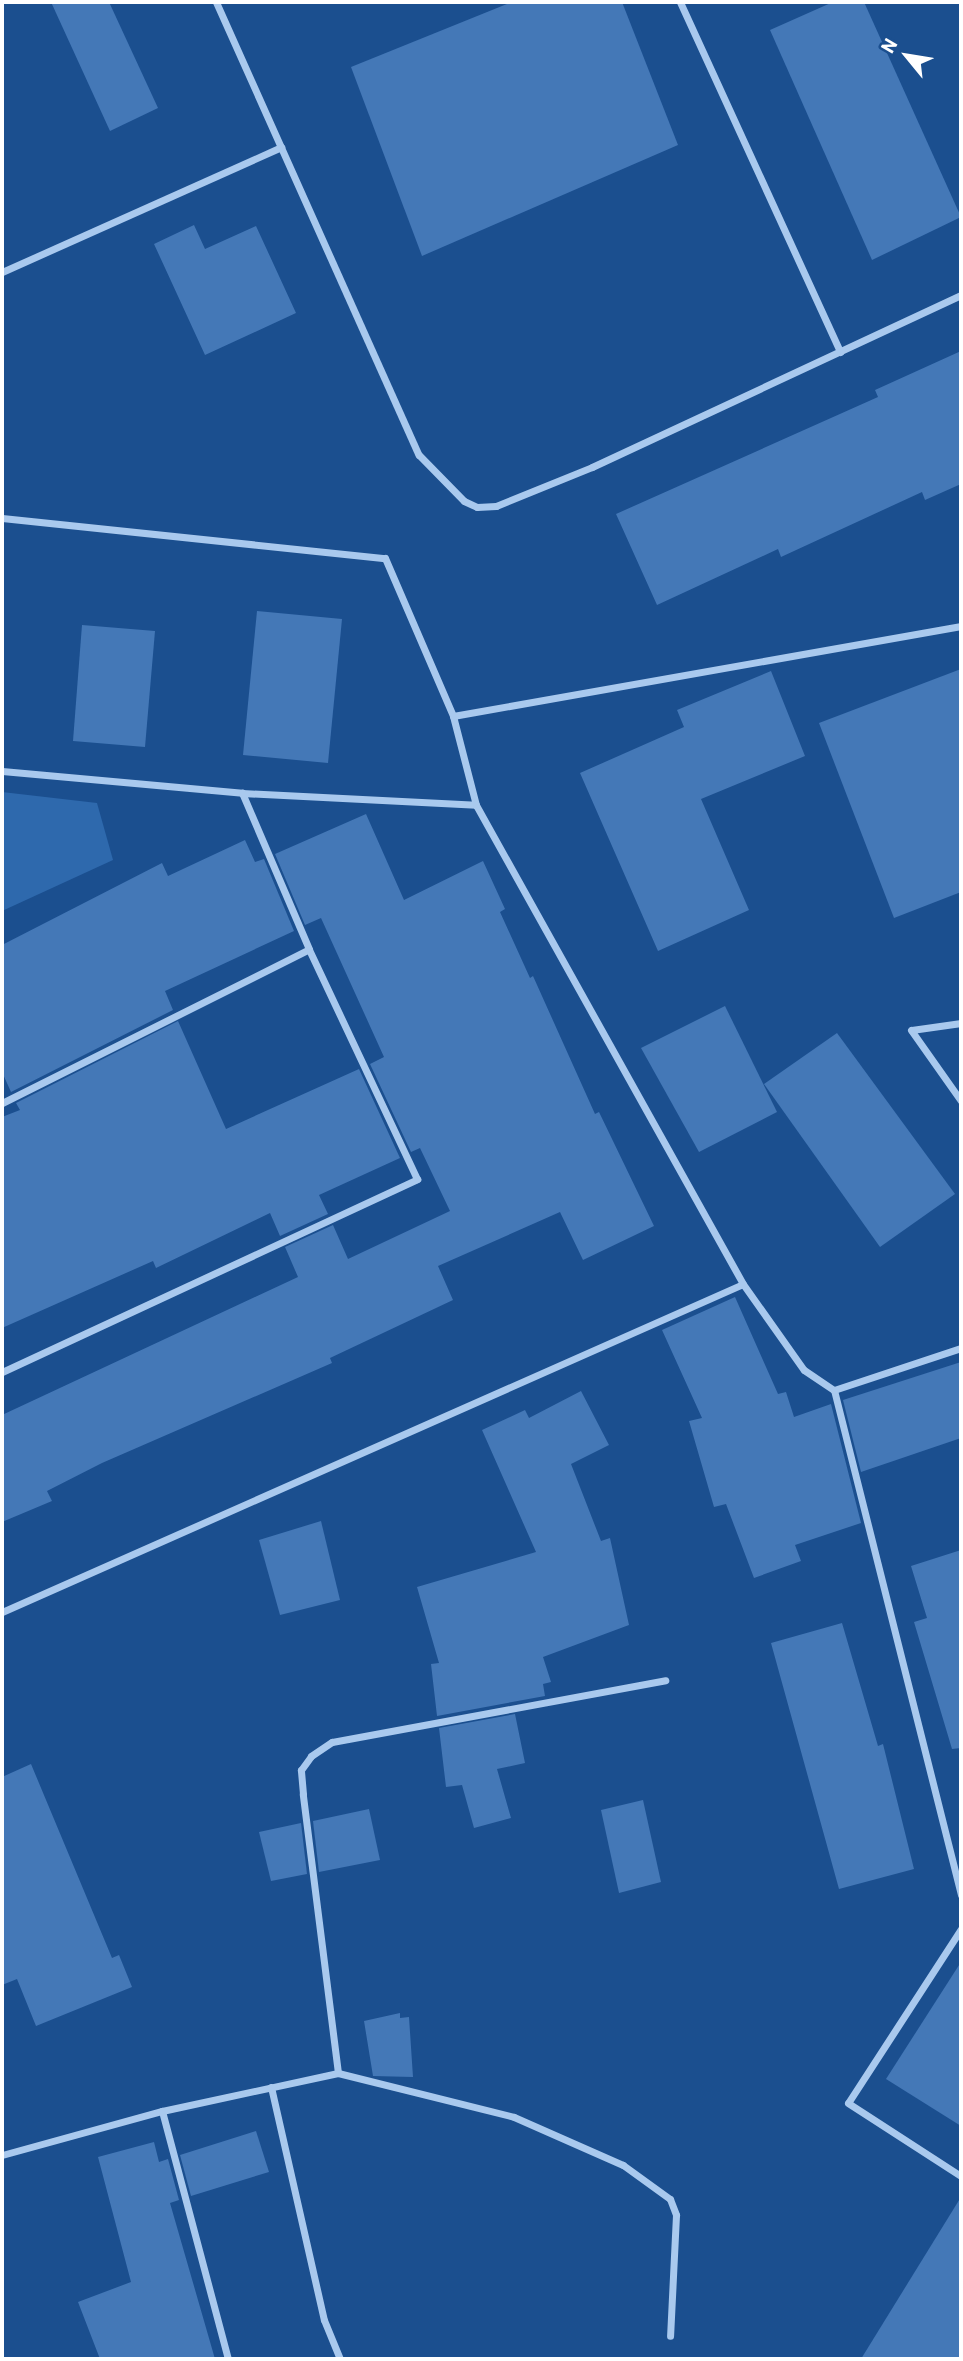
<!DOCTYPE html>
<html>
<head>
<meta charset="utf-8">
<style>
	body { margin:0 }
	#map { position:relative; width:963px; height:2361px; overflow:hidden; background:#1b4f8f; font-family:Barlow,sans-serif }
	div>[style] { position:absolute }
	.green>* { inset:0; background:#2e69ad }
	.building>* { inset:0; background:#4478b7 }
	.minor>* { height:7px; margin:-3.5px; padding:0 3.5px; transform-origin:3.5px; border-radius:3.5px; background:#a9c9ee }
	span { translate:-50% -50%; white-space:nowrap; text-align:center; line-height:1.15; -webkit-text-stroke:5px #1b4f8f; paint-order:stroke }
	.frame { position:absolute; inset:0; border:4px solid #fff; pointer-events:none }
	.north { position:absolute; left:872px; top:21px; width:70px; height:70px; -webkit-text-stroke:5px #1b4f8f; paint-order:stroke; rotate:300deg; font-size:19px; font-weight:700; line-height:28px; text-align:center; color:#fff }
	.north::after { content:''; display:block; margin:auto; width:24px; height:32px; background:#fff; clip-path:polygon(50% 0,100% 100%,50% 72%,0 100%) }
</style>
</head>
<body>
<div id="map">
	<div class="green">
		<div style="clip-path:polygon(2px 792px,97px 803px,113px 860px,2px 911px)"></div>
	</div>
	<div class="building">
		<div style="clip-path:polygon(51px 2px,109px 2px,158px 108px,110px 131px)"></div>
		<div style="clip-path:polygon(512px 2px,622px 2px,678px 145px,422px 256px,351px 67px)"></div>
		<div style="clip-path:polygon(833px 2px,864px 2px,961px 217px,872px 260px,770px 30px)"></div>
		<div style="clip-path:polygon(194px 225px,205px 249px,256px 226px,296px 313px,205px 355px,154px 244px)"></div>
		<div style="clip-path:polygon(961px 351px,961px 484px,925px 500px,922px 492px,781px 557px,778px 549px,657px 605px,616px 514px,878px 397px,875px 390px)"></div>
		<div style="clip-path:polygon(257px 611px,342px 619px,328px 763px,243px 755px)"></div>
		<div style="clip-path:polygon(82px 625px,155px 631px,145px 747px,73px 741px)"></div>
		<div style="clip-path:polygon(961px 669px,961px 892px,894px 918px,819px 723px)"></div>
		<div style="clip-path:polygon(771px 671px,805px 756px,701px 799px,749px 910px,658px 951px,580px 773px,684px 727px,677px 710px)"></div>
		<div style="clip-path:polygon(366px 814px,404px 900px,483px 861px,505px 909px,500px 912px,530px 978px,533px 976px,595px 1114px,599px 1112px,654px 1226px,583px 1260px,560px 1212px,438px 1266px,453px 1300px,330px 1358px,332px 1363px,102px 1463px,47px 1491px,52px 1501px,2px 1522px,2px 1415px,298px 1277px,285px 1247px,333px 1225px,348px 1259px,450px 1211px,420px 1148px,411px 1152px,370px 1064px,384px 1057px,321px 918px,305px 925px,275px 854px)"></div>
		<div style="clip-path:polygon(245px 840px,255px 862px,264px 859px,294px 931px,165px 991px,173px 1010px,11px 1092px,2px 1072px,2px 945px,162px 863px,168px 876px)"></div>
		<div style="clip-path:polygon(725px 1006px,777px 1112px,699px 1152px,641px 1048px)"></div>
		<div style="clip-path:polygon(178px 1021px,226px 1129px,359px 1069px,400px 1158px,319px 1195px,328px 1214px,280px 1236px,270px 1213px,156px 1268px,153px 1261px,2px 1328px,2px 1117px,20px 1110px,16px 1103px)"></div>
		<div style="clip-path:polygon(837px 1033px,955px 1194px,880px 1247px,764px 1084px)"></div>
		<div style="clip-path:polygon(735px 1297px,778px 1394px,786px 1392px,794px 1417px,831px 1404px,861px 1523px,795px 1545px,801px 1561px,754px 1578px,726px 1504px,714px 1507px,689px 1421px,702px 1418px,662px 1330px)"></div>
		<div style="clip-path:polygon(961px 1362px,961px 1438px,861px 1472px,843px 1400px)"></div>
		<div style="clip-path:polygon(581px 1391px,609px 1445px,571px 1464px,601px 1541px,610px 1538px,629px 1625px,543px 1657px,551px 1682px,543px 1684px,545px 1696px,437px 1716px,431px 1664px,439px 1663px,417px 1587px,536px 1552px,482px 1430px,525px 1410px,529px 1418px)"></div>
		<div style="clip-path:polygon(321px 1521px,340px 1600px,280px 1615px,259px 1540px)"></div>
		<div style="clip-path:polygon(961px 1550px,961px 1748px,952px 1749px,914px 1622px,927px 1618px,911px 1566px)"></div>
		<div style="clip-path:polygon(842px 1623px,878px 1746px,883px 1744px,914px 1869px,839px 1889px,771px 1643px)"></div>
		<div style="clip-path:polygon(515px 1714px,525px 1763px,497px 1769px,511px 1818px,474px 1828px,462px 1785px,446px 1787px,439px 1728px)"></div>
		<div style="clip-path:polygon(31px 1764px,112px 1958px,119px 1955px,132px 1987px,36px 2026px,17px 1979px,2px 1985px,2px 1777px)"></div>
		<div style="clip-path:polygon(643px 1800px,661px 1882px,619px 1893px,601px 1810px)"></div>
		<div style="clip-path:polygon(369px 1809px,380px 1860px,319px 1872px,313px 1821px)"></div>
		<div style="clip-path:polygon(301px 1823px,307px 1874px,271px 1881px,259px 1832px)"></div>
		<div style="clip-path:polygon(961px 1962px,961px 2126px,886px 2079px)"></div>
		<div style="clip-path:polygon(400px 2013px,400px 2018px,409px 2017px,413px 2077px,373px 2076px,364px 2021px)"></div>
		<div style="clip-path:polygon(256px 2131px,269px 2172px,191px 2196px,180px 2155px)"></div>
		<div style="clip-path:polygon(154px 2142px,159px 2162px,168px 2159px,179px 2200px,170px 2203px,215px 2359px,100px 2359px,78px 2302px,131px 2282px,98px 2157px)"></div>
		<div style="clip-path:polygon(961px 2197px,961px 2359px,861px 2359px)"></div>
	</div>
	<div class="minor">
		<div style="left:216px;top:2px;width:496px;rotate:65.9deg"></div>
		<div style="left:419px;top:455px;width:64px;rotate:45.6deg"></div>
		<div style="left:464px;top:501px;width:14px;rotate:25deg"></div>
		<div style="left:477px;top:507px;width:19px;rotate:-3deg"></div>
		<div style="left:496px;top:506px;width:104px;rotate:-22.1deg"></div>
		<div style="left:592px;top:467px;width:407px;rotate:-25deg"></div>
		<div style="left:680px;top:2px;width:385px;rotate:65.4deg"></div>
		<div style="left:2px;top:272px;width:306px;rotate:-24.1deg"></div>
		<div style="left:2px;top:518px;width:385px;rotate:6deg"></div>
		<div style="left:385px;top:558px;width:172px;rotate:66.7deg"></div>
		<div style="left:453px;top:716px;width:92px;rotate:75.5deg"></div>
		<div style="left:476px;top:805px;width:548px;rotate:60.86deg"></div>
		<div style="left:453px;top:716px;width:516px;rotate:-10.05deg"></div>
		<div style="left:2px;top:771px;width:241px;rotate:5.2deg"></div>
		<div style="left:242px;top:793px;width:234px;rotate:2.9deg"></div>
		<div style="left:961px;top:1023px;width:50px;rotate:172deg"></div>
		<div style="left:911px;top:1030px;width:87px;rotate:54.8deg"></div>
		<div style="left:2px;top:1103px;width:343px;rotate:-26.6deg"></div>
		<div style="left:2px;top:1372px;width:458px;rotate:-24.9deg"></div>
		<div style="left:417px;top:1179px;width:254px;rotate:-115.2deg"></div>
		<div style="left:309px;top:949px;width:170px;rotate:-113.2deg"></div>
		<div style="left:834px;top:1390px;width:521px;rotate:75.88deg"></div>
		<div style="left:2px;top:1612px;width:810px;rotate:-23.88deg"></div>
		<div style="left:743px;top:1284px;width:105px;rotate:54.7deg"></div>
		<div style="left:804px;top:1370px;width:36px;rotate:34deg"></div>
		<div style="left:834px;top:1390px;width:134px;rotate:-18.3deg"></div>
		<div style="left:961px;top:1929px;width:207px;rotate:123deg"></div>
		<div style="left:848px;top:2103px;width:135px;rotate:32.9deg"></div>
		<div style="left:338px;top:2073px;width:281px;rotate:-97.2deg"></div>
		<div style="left:303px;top:1794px;width:24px;rotate:-95deg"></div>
		<div style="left:301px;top:1770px;width:17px;rotate:-54deg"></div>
		<div style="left:311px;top:1756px;width:25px;rotate:-34deg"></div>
		<div style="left:332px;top:1742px;width:339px;rotate:-10.5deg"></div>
		<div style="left:271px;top:2087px;width:239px;rotate:77.2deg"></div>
		<div style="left:324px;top:2320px;width:42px;rotate:67.7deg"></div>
		<div style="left:162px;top:2111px;width:257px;rotate:75.1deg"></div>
		<div style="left:2px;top:2155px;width:166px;rotate:-15.4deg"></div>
		<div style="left:162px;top:2111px;width:180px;rotate:-12.2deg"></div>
		<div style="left:338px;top:2073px;width:181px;rotate:14deg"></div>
		<div style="left:514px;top:2117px;width:119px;rotate:23.8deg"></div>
		<div style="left:623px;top:2165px;width:58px;rotate:35.9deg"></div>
		<div style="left:670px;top:2199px;width:17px;rotate:69deg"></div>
		<div style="left:676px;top:2215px;width:121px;rotate:92.8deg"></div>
	</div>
	<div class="frame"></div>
	<div class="north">N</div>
</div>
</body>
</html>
